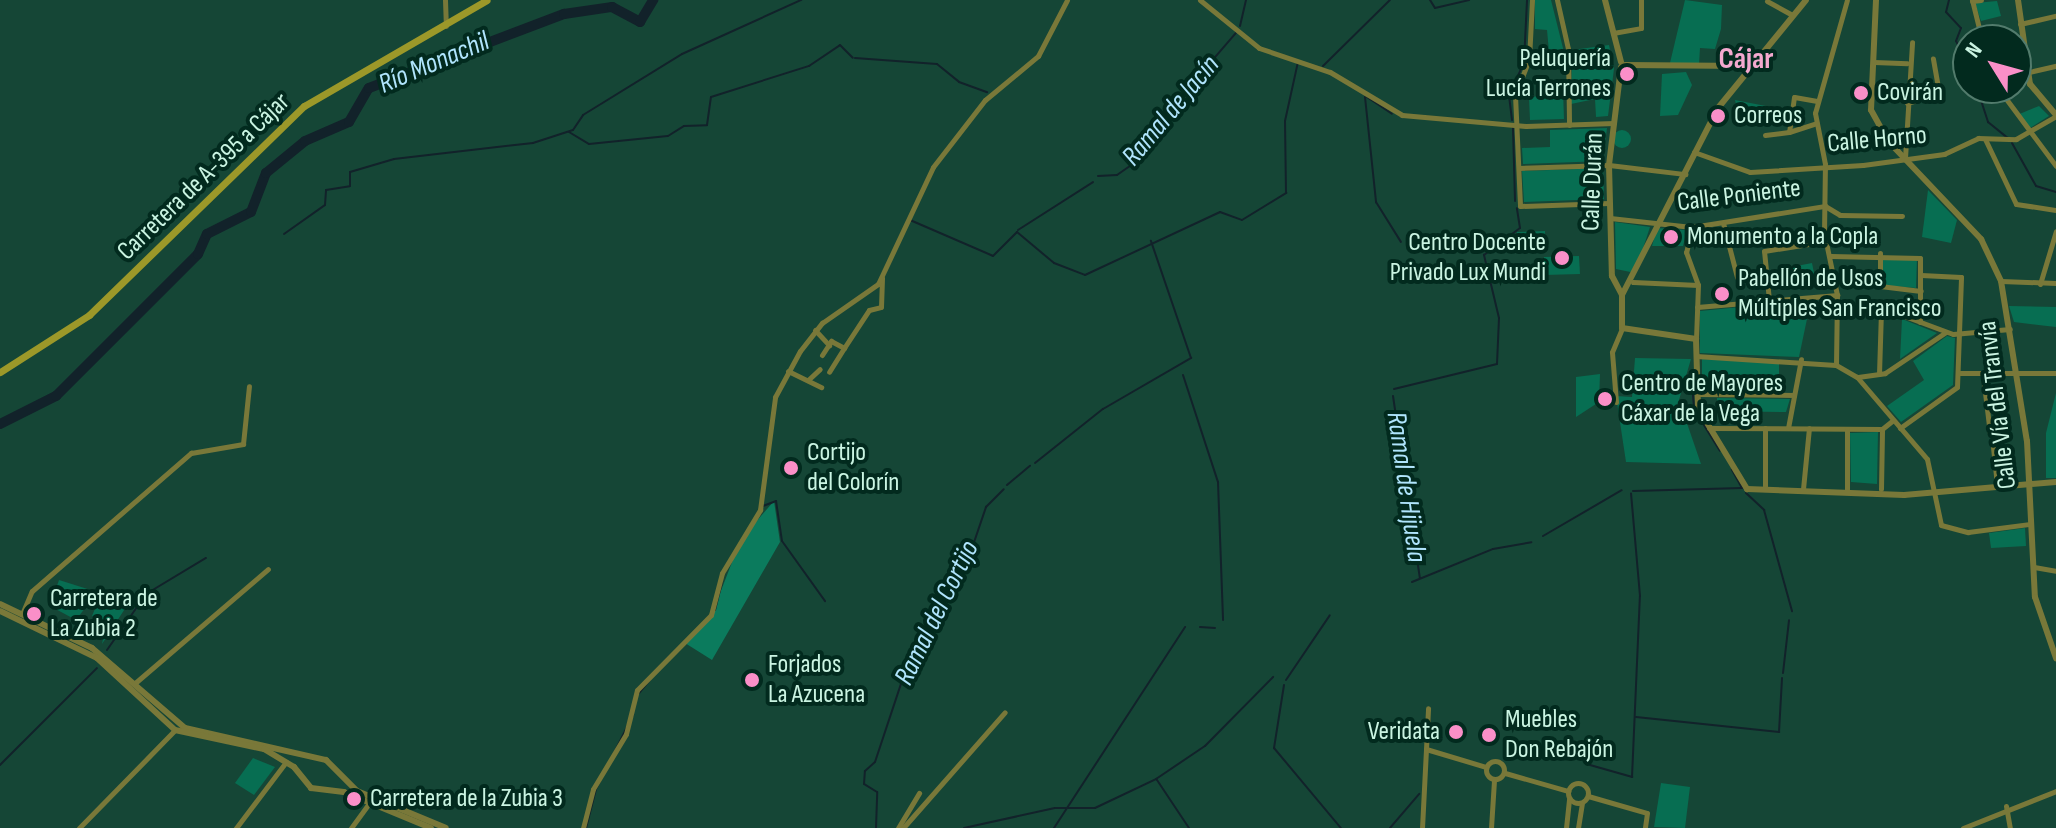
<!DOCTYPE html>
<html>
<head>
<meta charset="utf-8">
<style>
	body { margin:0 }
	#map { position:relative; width:2056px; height:828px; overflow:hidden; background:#154636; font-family:"Sofia Sans Condensed",sans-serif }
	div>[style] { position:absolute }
	.green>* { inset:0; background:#076e52 }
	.round { border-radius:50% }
	.forest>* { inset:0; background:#0b7b5d }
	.stream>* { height:2px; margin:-1px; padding:0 1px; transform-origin:1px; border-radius:1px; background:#12222a }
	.river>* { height:10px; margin:-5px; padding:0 5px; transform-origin:5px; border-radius:5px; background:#12222a }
	.minor>* { height:5px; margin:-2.5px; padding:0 2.5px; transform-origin:2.5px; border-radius:2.5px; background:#797839 }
	.minor>.ring { margin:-2.5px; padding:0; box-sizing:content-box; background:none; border:5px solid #797839; border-radius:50% }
	.tertiary>* { height:6px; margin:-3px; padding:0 3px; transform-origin:3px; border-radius:3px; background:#797839 }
	.secondary>* { height:7px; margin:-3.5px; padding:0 3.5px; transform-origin:3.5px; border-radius:3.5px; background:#9c9829 }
	.dots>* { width:22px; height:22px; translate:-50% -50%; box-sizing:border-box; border:4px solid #022a1e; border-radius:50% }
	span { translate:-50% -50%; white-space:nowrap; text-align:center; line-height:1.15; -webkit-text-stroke:8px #022a1e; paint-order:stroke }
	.poi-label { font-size:26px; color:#caf4e2 }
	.right { translate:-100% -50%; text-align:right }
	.left { translate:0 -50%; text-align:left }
	.street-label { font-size:26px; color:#caf4e2 }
	.water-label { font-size:28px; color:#b0e5fd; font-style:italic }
	.quarter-label { font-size:30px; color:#f4a9cf; font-weight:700 }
	.north { position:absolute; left:1952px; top:24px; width:80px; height:80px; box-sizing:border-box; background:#022a1e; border:2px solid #527b6c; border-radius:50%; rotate:307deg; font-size:22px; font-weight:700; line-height:32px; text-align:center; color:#caf4e2 }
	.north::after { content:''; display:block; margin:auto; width:28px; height:36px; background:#fa8fc8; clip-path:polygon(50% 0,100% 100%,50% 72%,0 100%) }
</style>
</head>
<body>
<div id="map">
	<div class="green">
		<div style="clip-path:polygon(1535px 0,1551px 0,1564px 52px,1549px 52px,1547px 30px,1535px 29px)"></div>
		<div style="clip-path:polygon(1685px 0,1722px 5px,1721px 29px,1715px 49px,1700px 48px,1699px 65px,1669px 67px)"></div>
		<div style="clip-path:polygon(1997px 1px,2001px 16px,1981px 21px,1975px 3px)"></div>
		<div style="clip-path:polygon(1609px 45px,1614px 69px,1608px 116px,1596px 117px,1595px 99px,1571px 104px,1572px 50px)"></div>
		<div style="clip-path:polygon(1686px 72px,1692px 85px,1678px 115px,1660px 116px,1662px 74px)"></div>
		<div style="clip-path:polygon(1563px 90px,1564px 119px,1530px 120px,1529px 98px)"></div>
		<div style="clip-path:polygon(1735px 100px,1771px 107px,1768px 121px,1748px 116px,1741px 126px)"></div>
		<div style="clip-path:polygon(2039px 106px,2049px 116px,2027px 130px,2017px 115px)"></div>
		<div style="clip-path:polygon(1607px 128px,1603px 161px,1523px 164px,1522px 148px,1550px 147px,1550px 130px)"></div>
		<div class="round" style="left:1613px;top:130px;width:18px;height:18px"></div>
		<div style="clip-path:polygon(1603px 168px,1604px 199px,1524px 202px,1522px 171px)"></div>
		<div style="clip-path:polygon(1928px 190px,1957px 220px,1951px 243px,1922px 237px)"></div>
		<div style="clip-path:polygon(1615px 222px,1650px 227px,1635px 273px,1616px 269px)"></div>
		<div style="clip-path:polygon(1657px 228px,1687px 230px,1683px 246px,1652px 246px)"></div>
		<div style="clip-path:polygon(1545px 231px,1545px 239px,1515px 248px,1517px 232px)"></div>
		<div style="clip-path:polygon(1579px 256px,1580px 274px,1544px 275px,1544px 257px)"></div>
		<div style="clip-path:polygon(1883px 257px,1917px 259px,1916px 288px,1882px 285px)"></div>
		<div style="clip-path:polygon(1812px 263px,1815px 278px,1784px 282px,1781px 269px)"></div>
		<div style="clip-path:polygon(1811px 300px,1799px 357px,1700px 353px,1700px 311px)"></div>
		<div style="clip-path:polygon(2009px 306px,2056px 307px,2056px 327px,2014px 322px)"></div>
		<div style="clip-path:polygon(1902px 319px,1937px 333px,1900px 359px)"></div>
		<div style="clip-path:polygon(1947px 336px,1955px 338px,1953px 385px,1901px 422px,1887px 406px,1924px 380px,1913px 361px)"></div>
		<div style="clip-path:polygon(1635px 358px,1691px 359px,1679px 400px,1701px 464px,1626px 462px,1616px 396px,1632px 397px)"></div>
		<div style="clip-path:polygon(1702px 359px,1779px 361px,1779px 390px,1702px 390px)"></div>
		<div style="clip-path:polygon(1600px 374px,1599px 402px,1576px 417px,1576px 377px)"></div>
		<div style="clip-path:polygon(2056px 393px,2056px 478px,2046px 478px,2046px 433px)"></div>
		<div style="clip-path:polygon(1717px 398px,1790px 399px,1786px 412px,1717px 411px)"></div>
		<div style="clip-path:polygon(1878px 432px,1877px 484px,1851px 482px,1850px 433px)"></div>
		<div style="clip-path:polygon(2025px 528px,2026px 546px,1991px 548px,1989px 533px)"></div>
		<div style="clip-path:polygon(59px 580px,97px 592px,76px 620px,50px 606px)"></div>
		<div style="clip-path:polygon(101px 594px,130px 601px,102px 644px,106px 624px,92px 616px)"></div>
		<div style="clip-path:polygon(253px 758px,275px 767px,254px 795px,235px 783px)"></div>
		<div style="clip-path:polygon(1661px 783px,1690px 787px,1685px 828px,1654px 827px)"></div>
	</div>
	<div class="forest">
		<div style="clip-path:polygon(774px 501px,780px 542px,712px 660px,685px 643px,710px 619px,741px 539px)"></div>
	</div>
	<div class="stream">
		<div style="left:1430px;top:0;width:9px;rotate:58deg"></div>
		<div style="left:1435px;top:8px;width:35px;rotate:-13deg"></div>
		<div style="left:1949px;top:0;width:12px;rotate:104deg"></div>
		<div style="left:1946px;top:12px;width:22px;rotate:47deg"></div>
		<div style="left:1961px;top:28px;width:14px;rotate:111deg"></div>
		<div style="left:1956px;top:41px;width:26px;rotate:62deg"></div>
		<div style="left:1240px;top:26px;width:27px;rotate:-77deg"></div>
		<div style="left:855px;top:58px;width:82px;rotate:4.2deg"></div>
		<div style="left:937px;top:64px;width:28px;rotate:39deg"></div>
		<div style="left:959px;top:82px;width:30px;rotate:20deg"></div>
		<div style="left:1323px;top:66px;width:94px;rotate:-44.6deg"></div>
		<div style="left:1977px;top:88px;width:36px;rotate:72deg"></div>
		<div style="left:1988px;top:122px;width:26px;rotate:39deg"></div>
		<div style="left:1365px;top:97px;width:106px;rotate:84deg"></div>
		<div style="left:1376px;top:202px;width:47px;rotate:58deg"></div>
		<div style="left:1367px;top:97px;width:30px;rotate:34deg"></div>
		<div style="left:1512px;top:120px;width:24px;rotate:-97deg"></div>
		<div style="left:1509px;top:96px;width:37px;rotate:-66deg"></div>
		<div style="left:1524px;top:62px;width:62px;rotate:-87.2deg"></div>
		<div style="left:1513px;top:128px;width:73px;rotate:88.4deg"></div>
		<div style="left:569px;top:132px;width:23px;rotate:31deg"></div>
		<div style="left:589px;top:144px;width:79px;rotate:-5.8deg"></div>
		<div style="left:668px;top:136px;width:19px;rotate:-32deg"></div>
		<div style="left:684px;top:126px;width:23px;rotate:-2deg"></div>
		<div style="left:707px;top:125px;width:28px;rotate:-82deg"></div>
		<div style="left:711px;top:97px;width:103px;rotate:-17.6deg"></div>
		<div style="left:809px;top:66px;width:37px;rotate:-34deg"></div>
		<div style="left:840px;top:45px;width:18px;rotate:45deg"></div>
		<div style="left:2012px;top:143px;width:49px;rotate:60.8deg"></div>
		<div style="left:2036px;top:186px;width:21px;rotate:17deg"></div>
		<div style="left:1098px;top:176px;width:19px;rotate:-3deg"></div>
		<div style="left:1117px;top:175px;width:24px;rotate:-35deg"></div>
		<div style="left:1137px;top:161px;width:36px;rotate:-63deg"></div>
		<div style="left:1153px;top:129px;width:127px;rotate:-49.2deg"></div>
		<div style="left:910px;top:220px;width:90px;rotate:23.4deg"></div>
		<div style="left:993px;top:256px;width:34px;rotate:-45deg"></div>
		<div style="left:1017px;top:232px;width:48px;rotate:40deg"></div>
		<div style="left:1054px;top:263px;width:33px;rotate:21deg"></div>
		<div style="left:1085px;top:275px;width:149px;rotate:-25deg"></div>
		<div style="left:1220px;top:212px;width:23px;rotate:20deg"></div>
		<div style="left:1242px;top:220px;width:52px;rotate:-31.5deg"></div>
		<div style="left:1286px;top:193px;width:72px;rotate:-90.8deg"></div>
		<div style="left:1285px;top:121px;width:60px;rotate:-77.6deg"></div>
		<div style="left:1018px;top:230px;width:89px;rotate:-32.6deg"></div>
		<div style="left:284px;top:234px;width:50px;rotate:-35.3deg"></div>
		<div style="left:325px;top:205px;width:15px;rotate:-86deg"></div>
		<div style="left:326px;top:190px;width:24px;rotate:-9deg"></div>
		<div style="left:350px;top:186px;width:14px;rotate:-90deg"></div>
		<div style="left:350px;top:172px;width:46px;rotate:-16.5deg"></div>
		<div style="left:394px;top:159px;width:140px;rotate:-6.6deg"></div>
		<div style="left:533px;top:143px;width:42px;rotate:-18deg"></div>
		<div style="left:573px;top:130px;width:18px;rotate:-56deg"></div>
		<div style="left:583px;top:115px;width:116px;rotate:-31.6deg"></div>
		<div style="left:682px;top:54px;width:131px;rotate:-24.4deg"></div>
		<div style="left:1183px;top:375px;width:113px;rotate:71.9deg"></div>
		<div style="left:1218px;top:482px;width:138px;rotate:87.9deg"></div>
		<div style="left:1692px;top:384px;width:25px;rotate:85deg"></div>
		<div style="left:1694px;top:409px;width:49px;rotate:58.2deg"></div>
		<div style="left:1394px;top:389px;width:106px;rotate:-13.6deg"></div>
		<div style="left:1497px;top:364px;width:46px;rotate:-87.5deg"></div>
		<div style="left:1499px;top:318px;width:65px;rotate:-103.4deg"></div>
		<div style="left:1484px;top:255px;width:45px;rotate:-36.9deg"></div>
		<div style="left:1520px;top:228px;width:20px;rotate:-99deg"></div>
		<div style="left:1393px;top:396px;width:184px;rotate:81.6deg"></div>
		<div style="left:1035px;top:463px;width:87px;rotate:-38.5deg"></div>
		<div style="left:1103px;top:409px;width:102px;rotate:-30.1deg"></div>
		<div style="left:1191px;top:358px;width:124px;rotate:-108.9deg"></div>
		<div style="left:1007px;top:485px;width:30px;rotate:-40deg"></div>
		<div style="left:1633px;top:491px;width:109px;rotate:-1.6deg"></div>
		<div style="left:1742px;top:488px;width:21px;rotate:-119deg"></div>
		<div style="left:1746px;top:493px;width:25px;rotate:43deg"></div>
		<div style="left:1764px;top:510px;width:105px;rotate:74.5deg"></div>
		<div style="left:763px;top:506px;width:14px;rotate:-21deg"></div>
		<div style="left:776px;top:501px;width:40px;rotate:81.5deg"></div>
		<div style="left:782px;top:541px;width:74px;rotate:54.4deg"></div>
		<div style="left:1543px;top:536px;width:91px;rotate:-30.2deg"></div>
		<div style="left:1412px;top:582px;width:87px;rotate:-22.2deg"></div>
		<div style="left:1493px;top:549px;width:39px;rotate:-10deg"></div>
		<div style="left:715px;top:610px;width:30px;rotate:-76deg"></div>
		<div style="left:1200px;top:627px;width:15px;rotate:4deg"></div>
		<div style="left:107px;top:650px;width:68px;rotate:-55.1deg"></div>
		<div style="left:146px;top:594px;width:70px;rotate:-31deg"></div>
		<div style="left:1783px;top:673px;width:53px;rotate:-83.5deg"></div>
		<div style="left:1286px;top:680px;width:78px;rotate:-55.9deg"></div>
		<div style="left:1284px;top:685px;width:64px;rotate:99deg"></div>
		<div style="left:1274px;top:748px;width:104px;rotate:50.1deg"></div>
		<div style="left:639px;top:693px;width:17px;rotate:-50deg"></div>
		<div style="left:1636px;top:717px;width:144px;rotate:6deg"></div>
		<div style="left:1779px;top:732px;width:54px;rotate:-86.8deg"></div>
		<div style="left:0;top:765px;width:137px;rotate:-45deg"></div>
		<div style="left:1590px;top:765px;width:44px;rotate:15.9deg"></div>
		<div style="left:1632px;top:777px;width:181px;rotate:-87.5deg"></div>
		<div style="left:1640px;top:596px;width:103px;rotate:-95deg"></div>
		<div style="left:1157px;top:780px;width:58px;rotate:56.3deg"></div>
		<div style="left:586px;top:828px;width:40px;rotate:-75.6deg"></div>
		<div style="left:596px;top:789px;width:83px;rotate:-63.4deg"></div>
		<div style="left:876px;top:828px;width:36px;rotate:-88deg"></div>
		<div style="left:877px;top:792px;width:15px;rotate:-148deg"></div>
		<div style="left:864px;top:784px;width:13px;rotate:-86deg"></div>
		<div style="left:865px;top:771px;width:13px;rotate:-42deg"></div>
		<div style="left:875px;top:762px;width:101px;rotate:-71.6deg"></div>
		<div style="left:907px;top:666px;width:125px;rotate:-60.4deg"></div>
		<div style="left:969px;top:557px;width:53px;rotate:-71.2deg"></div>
		<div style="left:986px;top:507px;width:25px;rotate:-45deg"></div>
		<div style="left:964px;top:828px;width:93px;rotate:-12.4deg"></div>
		<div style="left:1055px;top:808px;width:40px"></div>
		<div style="left:1095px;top:808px;width:68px;rotate:-25.4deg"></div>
		<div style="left:1156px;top:779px;width:59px;rotate:-34deg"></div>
		<div style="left:1205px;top:746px;width:97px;rotate:-45.4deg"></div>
		<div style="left:1054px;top:828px;width:240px;rotate:-56.9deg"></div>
		<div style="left:1390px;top:828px;width:45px;rotate:-49.5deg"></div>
	</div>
	<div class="river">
		<div style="left:0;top:424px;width:63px;rotate:-26.6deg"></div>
		<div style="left:56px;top:396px;width:201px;rotate:-45deg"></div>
		<div style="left:198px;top:254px;width:22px;rotate:-66deg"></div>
		<div style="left:207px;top:234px;width:49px;rotate:-26.6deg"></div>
		<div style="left:251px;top:212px;width:42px;rotate:-69deg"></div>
		<div style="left:266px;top:173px;width:50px;rotate:-39.4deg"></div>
		<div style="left:305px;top:141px;width:48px;rotate:-23.4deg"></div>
		<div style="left:349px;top:122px;width:39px;rotate:-60deg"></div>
		<div style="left:369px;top:88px;width:209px;rotate:-20.8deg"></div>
		<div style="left:564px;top:14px;width:49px;rotate:-8.3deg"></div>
		<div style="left:612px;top:7px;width:32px;rotate:28deg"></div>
		<div style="left:640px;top:22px;width:26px;rotate:-59deg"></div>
	</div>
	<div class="minor">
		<div style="left:445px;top:0;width:26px;rotate:88deg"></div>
		<div style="left:1200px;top:0;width:76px;rotate:39.1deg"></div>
		<div style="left:1259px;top:48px;width:75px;rotate:18.7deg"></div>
		<div style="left:1330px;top:72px;width:84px;rotate:30.8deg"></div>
		<div style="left:1402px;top:115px;width:124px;rotate:5.1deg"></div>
		<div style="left:1526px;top:126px;width:88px;rotate:-2deg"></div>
		<div style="left:1532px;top:0;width:59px;rotate:92.9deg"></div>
		<div style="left:1529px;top:59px;width:39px;rotate:111deg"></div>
		<div style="left:1515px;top:95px;width:111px;rotate:87.4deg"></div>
		<div style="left:1520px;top:206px;width:89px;rotate:-1.9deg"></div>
		<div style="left:1557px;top:0;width:50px;rotate:77.3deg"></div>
		<div style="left:1568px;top:49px;width:76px;rotate:89.2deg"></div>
		<div style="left:1972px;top:0;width:41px;rotate:76deg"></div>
		<div style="left:1767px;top:1px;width:29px;rotate:29deg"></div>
		<div style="left:1972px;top:1px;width:9px;rotate:-6deg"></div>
		<div style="left:2020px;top:24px;width:37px;rotate:-13deg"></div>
		<div style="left:1613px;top:33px;width:28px;rotate:-10deg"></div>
		<div style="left:1641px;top:28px;width:28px;rotate:-90deg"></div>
		<div style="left:1874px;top:62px;width:33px;rotate:2deg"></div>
		<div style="left:2029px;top:72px;width:28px;rotate:-13deg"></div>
		<div style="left:1998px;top:88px;width:97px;rotate:53.4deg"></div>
		<div style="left:1817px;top:101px;width:23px;rotate:-170deg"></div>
		<div style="left:1794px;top:97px;width:35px;rotate:98deg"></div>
		<div style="left:1789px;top:132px;width:29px;rotate:-18deg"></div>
		<div style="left:1907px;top:103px;width:34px;rotate:-17deg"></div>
		<div style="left:1939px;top:93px;width:35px;rotate:-100deg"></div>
		<div style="left:1765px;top:135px;width:24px;rotate:-7deg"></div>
		<div style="left:1985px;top:139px;width:72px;rotate:64.5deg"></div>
		<div style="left:2016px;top:204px;width:40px;rotate:8.5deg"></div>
		<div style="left:1694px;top:152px;width:59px;rotate:19.7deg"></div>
		<div style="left:1750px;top:172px;width:113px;rotate:-3.5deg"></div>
		<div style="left:1863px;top:165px;width:82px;rotate:-7.7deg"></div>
		<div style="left:1944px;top:154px;width:38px;rotate:-25deg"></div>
		<div style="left:1978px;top:138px;width:38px;rotate:2deg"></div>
		<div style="left:2016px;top:139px;width:46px;rotate:-29.9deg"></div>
		<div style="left:1905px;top:158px;width:116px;rotate:-86.5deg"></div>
		<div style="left:1519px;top:168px;width:90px;rotate:-1.9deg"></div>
		<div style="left:1609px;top:165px;width:77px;rotate:6.8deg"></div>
		<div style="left:1610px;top:218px;width:82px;rotate:6.3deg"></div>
		<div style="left:1692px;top:227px;width:135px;rotate:-9deg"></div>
		<div style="left:1825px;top:206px;width:17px;rotate:31deg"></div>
		<div style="left:1840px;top:215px;width:62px;rotate:0.9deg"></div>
		<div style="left:1723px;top:223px;width:56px;rotate:75.5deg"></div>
		<div style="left:1692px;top:227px;width:26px;rotate:103deg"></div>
		<div style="left:1686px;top:252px;width:35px;rotate:70deg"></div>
		<div style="left:1698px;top:285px;width:54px;rotate:92.1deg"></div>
		<div style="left:1880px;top:253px;width:33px;rotate:90deg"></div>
		<div style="left:1880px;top:286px;width:41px;rotate:7deg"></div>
		<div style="left:1831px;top:256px;width:89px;rotate:1.3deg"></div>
		<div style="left:1920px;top:258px;width:64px;rotate:90deg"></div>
		<div style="left:2001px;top:281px;width:55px;rotate:2.1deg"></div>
		<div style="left:1633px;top:282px;width:65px;rotate:2.6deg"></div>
		<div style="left:2040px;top:284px;width:55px;rotate:-73.2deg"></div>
		<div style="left:1769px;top:300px;width:49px;rotate:-95.8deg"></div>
		<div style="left:1764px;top:251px;width:64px;rotate:-9deg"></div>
		<div style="left:1838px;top:304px;width:53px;rotate:7.5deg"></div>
		<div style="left:1891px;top:311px;width:66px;rotate:20.4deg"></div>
		<div style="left:1953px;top:334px;width:57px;rotate:-5deg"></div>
		<div style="left:1697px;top:307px;width:141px;rotate:-4.9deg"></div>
		<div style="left:815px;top:330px;width:21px;rotate:47deg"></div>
		<div style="left:844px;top:348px;width:45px;rotate:-56.7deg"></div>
		<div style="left:869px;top:310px;width:12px;rotate:-14deg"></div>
		<div style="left:881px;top:307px;width:29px;rotate:-88deg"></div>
		<div style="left:822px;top:355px;width:17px;rotate:-57deg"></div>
		<div style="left:831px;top:341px;width:15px;rotate:28deg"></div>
		<div style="left:844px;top:348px;width:28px;rotate:122deg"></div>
		<div style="left:1696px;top:356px;width:140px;rotate:3.7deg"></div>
		<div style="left:1836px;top:365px;width:24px;rotate:30deg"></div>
		<div style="left:1857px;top:377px;width:108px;rotate:49.5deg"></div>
		<div style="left:1927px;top:459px;width:67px;rotate:78deg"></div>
		<div style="left:1941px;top:525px;width:28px;rotate:15deg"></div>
		<div style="left:1968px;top:532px;width:63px;rotate:-7.4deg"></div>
		<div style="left:1836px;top:365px;width:70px;rotate:-89.2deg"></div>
		<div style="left:1837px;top:295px;width:63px;rotate:-101.8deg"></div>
		<div style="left:1824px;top:233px;width:69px;rotate:-89.2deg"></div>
		<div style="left:1825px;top:164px;width:52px;rotate:-101.1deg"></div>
		<div style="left:1815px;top:113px;width:117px;rotate:-74.2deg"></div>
		<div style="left:788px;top:371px;width:37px;rotate:26deg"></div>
		<div style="left:1958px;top:373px;width:98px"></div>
		<div style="left:1879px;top:374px;width:64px;rotate:-88.2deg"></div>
		<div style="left:1983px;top:376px;width:58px;rotate:83.1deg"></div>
		<div style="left:1858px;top:377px;width:27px;rotate:-8deg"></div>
		<div style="left:1885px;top:373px;width:73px;rotate:-33.9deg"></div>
		<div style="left:808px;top:380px;width:16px;rotate:-43deg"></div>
		<div style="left:1698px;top:394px;width:96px;rotate:0.6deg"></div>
		<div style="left:1616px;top:402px;width:50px;rotate:-94.6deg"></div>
		<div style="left:1612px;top:352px;width:26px;rotate:-67deg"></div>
		<div style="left:1709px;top:428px;width:173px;rotate:0.3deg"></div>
		<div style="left:1788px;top:428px;width:70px;rotate:-79.3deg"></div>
		<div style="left:1900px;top:428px;width:70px;rotate:-35.7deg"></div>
		<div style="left:1957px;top:387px;width:110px;rotate:-87.9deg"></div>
		<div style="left:1961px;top:277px;width:40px;rotate:-177.1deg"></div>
		<div style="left:1993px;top:447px;width:36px;rotate:84deg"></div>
		<div style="left:1765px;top:489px;width:61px;rotate:-90deg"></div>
		<div style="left:1803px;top:489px;width:61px;rotate:-84.4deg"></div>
		<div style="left:1847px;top:489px;width:60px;rotate:-90deg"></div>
		<div style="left:1881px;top:489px;width:60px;rotate:-89deg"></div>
		<div style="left:1882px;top:429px;width:14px;rotate:-39deg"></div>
		<div style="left:2034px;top:567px;width:22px;rotate:10deg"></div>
		<div style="left:22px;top:614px;width:25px;rotate:-67deg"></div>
		<div style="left:32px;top:591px;width:211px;rotate:-41deg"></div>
		<div style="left:191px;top:453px;width:53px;rotate:-9.8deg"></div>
		<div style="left:243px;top:444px;width:58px;rotate:-84.1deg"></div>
		<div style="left:135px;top:683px;width:175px;rotate:-40.6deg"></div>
		<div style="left:1426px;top:749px;width:63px;rotate:16.7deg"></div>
		<div class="ring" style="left:1486px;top:761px;width:13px;height:13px"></div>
		<div style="left:1505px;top:773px;width:66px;rotate:15.9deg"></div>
		<div class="ring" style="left:1568px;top:783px;width:15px;height:15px"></div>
		<div style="left:1588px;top:796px;width:61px;rotate:16.1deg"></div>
		<div style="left:1647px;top:813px;width:15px;rotate:98deg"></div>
		<div style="left:2006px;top:806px;width:22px;rotate:80deg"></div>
		<div style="left:79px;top:828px;width:137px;rotate:-45.6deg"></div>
		<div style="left:236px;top:828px;width:83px;rotate:-52.9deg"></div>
		<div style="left:351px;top:828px;width:31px;rotate:-54deg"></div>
		<div style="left:583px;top:828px;width:40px;rotate:-75.6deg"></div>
		<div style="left:593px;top:789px;width:64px;rotate:-59deg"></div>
		<div style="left:626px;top:734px;width:45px;rotate:-76deg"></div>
		<div style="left:637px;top:690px;width:105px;rotate:-45.4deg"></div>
		<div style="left:711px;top:615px;width:43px;rotate:-75.3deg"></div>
		<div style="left:722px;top:573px;width:74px;rotate:-58.9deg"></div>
		<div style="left:760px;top:510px;width:114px;rotate:-82.4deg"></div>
		<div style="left:775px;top:397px;width:52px;rotate:-61.5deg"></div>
		<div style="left:800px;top:351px;width:36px;rotate:-52deg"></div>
		<div style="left:822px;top:323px;width:68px;rotate:-34.9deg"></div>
		<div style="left:878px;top:284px;width:129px;rotate:-64.8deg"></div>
		<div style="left:933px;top:167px;width:85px;rotate:-52.2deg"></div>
		<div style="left:985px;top:100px;width:69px;rotate:-39.7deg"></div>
		<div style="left:1038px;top:56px;width:63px;rotate:-62.6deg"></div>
		<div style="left:898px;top:828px;width:41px;rotate:-59deg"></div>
		<div style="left:903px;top:828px;width:154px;rotate:-48.7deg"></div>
		<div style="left:1422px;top:828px;width:120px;rotate:-87.1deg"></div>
		<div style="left:1491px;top:828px;width:48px;rotate:-86.4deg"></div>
		<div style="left:1566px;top:828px;width:30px;rotate:-84deg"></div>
		<div style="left:1578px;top:828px;width:25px;rotate:-81deg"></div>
		<div style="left:1963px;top:828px;width:100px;rotate:-21.7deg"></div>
	</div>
	<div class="tertiary">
		<div style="left:1605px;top:0;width:64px;rotate:75.5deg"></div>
		<div style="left:1876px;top:0;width:110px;rotate:92.6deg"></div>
		<div style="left:1871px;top:110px;width:37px;rotate:61deg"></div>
		<div style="left:1889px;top:142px;width:134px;rotate:46.5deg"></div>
		<div style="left:1981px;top:239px;width:47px;rotate:64.5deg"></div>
		<div style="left:2001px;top:281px;width:162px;rotate:80.8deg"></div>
		<div style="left:2027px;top:441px;width:156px;rotate:87.1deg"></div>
		<div style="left:2035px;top:597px;width:65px;rotate:71deg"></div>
		<div style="left:2018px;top:0;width:85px;rotate:81.9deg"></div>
		<div style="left:2030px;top:84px;width:40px;rotate:50deg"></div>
		<div style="left:1625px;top:65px;width:122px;rotate:0.5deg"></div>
		<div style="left:1621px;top:67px;width:99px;rotate:97deg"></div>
		<div style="left:1609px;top:165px;width:111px;rotate:88.5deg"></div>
		<div style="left:1612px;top:276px;width:21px;rotate:62deg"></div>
		<div style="left:1622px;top:295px;width:33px;rotate:90deg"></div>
		<div style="left:1622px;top:328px;width:75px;rotate:8.5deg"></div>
		<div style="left:1696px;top:339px;width:69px;rotate:88.3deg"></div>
		<div style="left:1698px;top:408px;width:95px;rotate:58.8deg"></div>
		<div style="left:1747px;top:489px;width:157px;rotate:2.2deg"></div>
		<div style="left:1904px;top:495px;width:153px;rotate:-4.9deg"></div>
		<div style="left:1622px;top:295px;width:210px;rotate:-62.8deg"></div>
		<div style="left:1718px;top:108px;width:139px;rotate:-50.8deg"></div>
		<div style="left:0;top:604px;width:102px;rotate:25.6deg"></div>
		<div style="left:92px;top:648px;width:123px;rotate:40.7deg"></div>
		<div style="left:185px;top:728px;width:145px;rotate:12.8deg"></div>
		<div style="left:326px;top:760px;width:44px;rotate:45deg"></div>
		<div style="left:357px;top:791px;width:96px;rotate:22.6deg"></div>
		<div style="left:0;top:611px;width:108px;rotate:25.9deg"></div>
		<div style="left:97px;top:658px;width:106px;rotate:42.7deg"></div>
		<div style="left:175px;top:730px;width:91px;rotate:12.1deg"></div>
		<div style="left:264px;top:749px;width:35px;rotate:31deg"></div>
		<div style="left:294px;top:767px;width:27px;rotate:51deg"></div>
		<div style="left:311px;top:788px;width:33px;rotate:7deg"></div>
		<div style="left:344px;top:792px;width:94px;rotate:22.5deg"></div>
	</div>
	<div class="secondary">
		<div style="left:0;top:372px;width:106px;rotate:-32.6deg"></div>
		<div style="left:89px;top:315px;width:300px;rotate:-44.2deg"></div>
		<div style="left:304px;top:106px;width:211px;rotate:-30.1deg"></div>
	</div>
	<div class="dots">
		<div style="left:1627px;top:74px;background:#fa8fc8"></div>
		<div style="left:1861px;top:93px;background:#fa8fc8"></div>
		<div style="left:1718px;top:116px;background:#fa8fc8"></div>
		<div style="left:1671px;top:237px;background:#fa8fc8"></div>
		<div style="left:1562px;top:258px;background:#fa8fc8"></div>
		<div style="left:1722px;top:294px;background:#fa8fc8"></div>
		<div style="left:1605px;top:399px;background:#fa8fc8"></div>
		<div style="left:791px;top:468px;background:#fa8fc8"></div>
		<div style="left:34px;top:614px;background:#fa8fc8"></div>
		<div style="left:752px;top:680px;background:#fa8fc8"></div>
		<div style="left:1456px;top:732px;background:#fa8fc8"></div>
		<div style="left:1489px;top:735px;background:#fa8fc8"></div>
		<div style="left:354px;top:799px;background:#fa8fc8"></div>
	</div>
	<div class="poi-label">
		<span class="right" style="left:1611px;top:74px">Peluquería<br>Lucía Terrones</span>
		<span class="left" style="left:1877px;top:93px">Covirán</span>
		<span class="left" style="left:1734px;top:116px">Correos</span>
		<span class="left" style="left:1687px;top:237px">Monumento a la Copla</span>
		<span class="right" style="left:1546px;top:258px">Centro Docente<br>Privado Lux Mundi</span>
		<span class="left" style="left:1738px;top:294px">Pabellón de Usos<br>Múltiples San Francisco</span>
		<span class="left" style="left:1621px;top:399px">Centro de Mayores<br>Cáxar de la Vega</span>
		<span class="left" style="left:807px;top:468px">Cortijo<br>del Colorín</span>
		<span class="left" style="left:50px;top:614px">Carretera de<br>La Zubia 2</span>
		<span class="left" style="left:768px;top:680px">Forjados<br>La Azucena</span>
		<span class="left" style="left:1505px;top:735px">Muebles<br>Don Rebajón</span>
		<span class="right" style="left:1440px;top:732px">Veridata</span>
		<span class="left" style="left:370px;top:799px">Carretera de la Zubia 3</span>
	</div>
	<div class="street-label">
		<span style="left:1877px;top:140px;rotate:-5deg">Calle Horno</span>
		<span style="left:204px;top:177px;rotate:-44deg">Carretera de A-395 a Cájar</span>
		<span style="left:1593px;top:182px;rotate:-88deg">Calle Durán</span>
		<span style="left:1739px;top:196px;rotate:-7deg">Calle Poniente</span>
		<span style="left:1998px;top:405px;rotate:-97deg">Calle Vía del Tranvía</span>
	</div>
	<div class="water-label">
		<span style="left:434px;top:63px;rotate:-23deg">Río Monachil</span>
		<span style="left:1171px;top:111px;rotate:-50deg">Ramal de Jacín</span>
		<span style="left:1406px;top:487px;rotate:82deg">Ramal de Hijuela</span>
		<span style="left:937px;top:613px;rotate:-64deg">Ramal del Cortijo</span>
	</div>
	<div class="quarter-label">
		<span style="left:1746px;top:59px">Cájar</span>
	</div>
	<div class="north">N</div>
</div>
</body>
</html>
